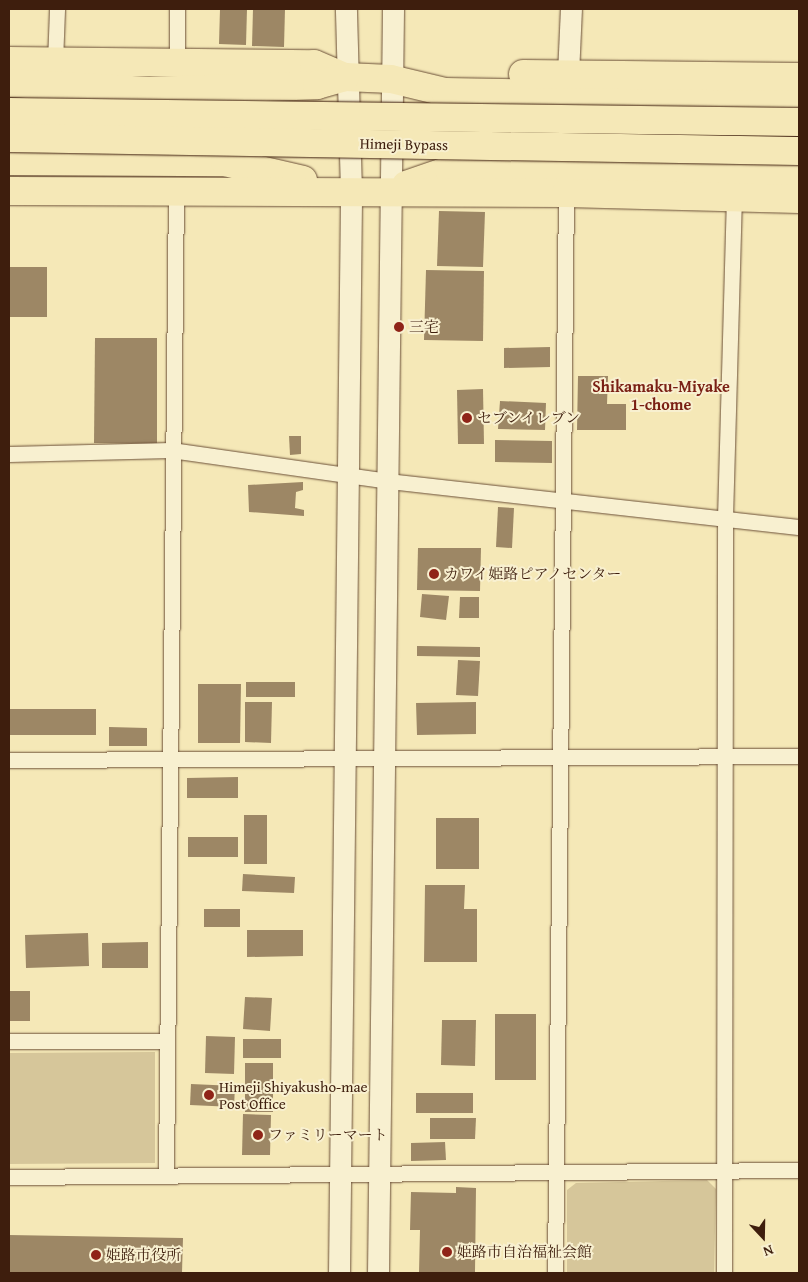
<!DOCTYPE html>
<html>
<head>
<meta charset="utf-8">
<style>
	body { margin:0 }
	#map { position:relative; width:808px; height:1282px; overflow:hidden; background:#f5e8b7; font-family:"Gentium Book Plus","Noto Serif JP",serif }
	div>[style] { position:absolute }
	.green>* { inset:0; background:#d6c69a }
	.building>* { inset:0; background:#9d8765 }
	.roads { filter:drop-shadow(0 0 1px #6c5038) drop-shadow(0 0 1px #6c5038) }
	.street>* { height:15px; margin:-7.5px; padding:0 7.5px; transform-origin:7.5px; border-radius:7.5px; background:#f8f0d0 }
	.secondary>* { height:21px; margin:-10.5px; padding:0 10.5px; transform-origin:10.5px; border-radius:10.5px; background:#f8f0d0 }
	.highway>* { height:28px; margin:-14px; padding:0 14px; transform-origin:14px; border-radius:14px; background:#f5e8b7 }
	.bridges { filter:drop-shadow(0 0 1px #3e1e0d) drop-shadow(0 0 1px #3e1e0d) }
	.highway-bridge>* { height:28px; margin:-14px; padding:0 14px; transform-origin:14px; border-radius:14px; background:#f5e8b7 }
	.dots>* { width:14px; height:14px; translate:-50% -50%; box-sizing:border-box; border:2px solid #f8f0d0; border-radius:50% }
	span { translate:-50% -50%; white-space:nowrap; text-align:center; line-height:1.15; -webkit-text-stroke:4px #f8f0d0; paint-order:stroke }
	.street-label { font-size:15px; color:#3e1e0d }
	.poi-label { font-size:15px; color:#3e1e0d }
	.left { translate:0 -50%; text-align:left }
	.neighbourhood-label { font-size:16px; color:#7a1f14; font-weight:700 }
	.frame { position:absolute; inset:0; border:10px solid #3e1e0d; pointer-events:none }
	.north { position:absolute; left:738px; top:1212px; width:50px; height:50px; -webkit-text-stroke:4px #f8f0d0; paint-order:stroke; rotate:159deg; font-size:14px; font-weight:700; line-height:20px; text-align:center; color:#3e1e0d }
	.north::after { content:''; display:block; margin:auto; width:18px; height:22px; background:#3e1e0d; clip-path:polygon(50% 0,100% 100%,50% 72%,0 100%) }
</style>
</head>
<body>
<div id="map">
	<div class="green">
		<div style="clip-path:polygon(155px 1052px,155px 1163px,9px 1164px,9px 1053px)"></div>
		<div style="clip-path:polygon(707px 1180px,716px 1189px,714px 1273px,567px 1273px,567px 1190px,576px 1183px)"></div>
	</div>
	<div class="building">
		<div style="clip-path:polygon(220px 9px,247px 9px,246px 45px,219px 44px)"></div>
		<div style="clip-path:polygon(253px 9px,285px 9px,284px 47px,252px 46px)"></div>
		<div style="clip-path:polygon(439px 211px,485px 212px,483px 267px,437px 266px)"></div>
		<div style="clip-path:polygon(9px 267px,47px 267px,47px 317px,9px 317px)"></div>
		<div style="clip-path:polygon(426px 270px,484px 271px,483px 341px,424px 340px)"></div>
		<div style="clip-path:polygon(95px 338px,157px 338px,157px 444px,94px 443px)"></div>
		<div style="clip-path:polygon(550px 347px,550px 367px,504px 368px,504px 348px)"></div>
		<div style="clip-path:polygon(578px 376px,608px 376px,607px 404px,626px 404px,626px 430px,577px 430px)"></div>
		<div style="clip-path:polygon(483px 389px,484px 444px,458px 444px,457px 390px)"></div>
		<div style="clip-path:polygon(500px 401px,546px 403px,545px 430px,498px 429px)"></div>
		<div style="clip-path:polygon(289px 436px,301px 436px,301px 454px,290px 455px)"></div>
		<div style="clip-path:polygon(495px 440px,552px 441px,552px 463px,495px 462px)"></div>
		<div style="clip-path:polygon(303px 482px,303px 490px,296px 492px,295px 508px,304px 510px,304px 516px,249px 512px,248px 485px)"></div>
		<div style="clip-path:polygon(498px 507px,514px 508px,512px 548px,496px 547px)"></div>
		<div style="clip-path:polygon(418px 548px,481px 548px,480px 591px,417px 590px)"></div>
		<div style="clip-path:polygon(422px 594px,449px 596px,446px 620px,420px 617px)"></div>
		<div style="clip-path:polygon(460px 597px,479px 597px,479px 618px,459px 618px)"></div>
		<div style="clip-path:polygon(417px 646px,480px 647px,480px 657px,417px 656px)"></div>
		<div style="clip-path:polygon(458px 660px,480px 661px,478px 696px,456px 695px)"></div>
		<div style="clip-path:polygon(246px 682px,295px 682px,295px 697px,246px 697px)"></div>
		<div style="clip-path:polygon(198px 684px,241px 684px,240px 743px,198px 743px)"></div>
		<div style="clip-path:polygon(245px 702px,272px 702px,271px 743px,245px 742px)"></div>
		<div style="clip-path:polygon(476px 702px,476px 734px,417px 735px,416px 703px)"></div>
		<div style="clip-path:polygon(9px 709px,96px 709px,96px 735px,9px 735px)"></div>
		<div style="clip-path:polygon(109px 727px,147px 728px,147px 746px,109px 746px)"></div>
		<div style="clip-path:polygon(238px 777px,238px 798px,187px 798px,187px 778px)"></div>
		<div style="clip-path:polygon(244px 815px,267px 815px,267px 864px,244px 864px)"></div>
		<div style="clip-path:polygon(436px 818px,479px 818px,479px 869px,436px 869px)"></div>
		<div style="clip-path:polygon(188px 837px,238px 837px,238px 857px,188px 857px)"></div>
		<div style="clip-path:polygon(243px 874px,295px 877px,294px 893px,242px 891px)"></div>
		<div style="clip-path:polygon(425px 885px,465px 885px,464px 909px,477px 909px,477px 962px,424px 962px)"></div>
		<div style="clip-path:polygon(204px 909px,240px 909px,240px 927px,204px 927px)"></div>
		<div style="clip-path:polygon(247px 930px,303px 930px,303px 956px,247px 957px)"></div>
		<div style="clip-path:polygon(88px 933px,89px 966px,26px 968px,25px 935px)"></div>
		<div style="clip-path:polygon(148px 942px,148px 968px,102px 968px,102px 943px)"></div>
		<div style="clip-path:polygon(9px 991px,30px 991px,30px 1021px,9px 1021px)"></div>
		<div style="clip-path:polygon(245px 997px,272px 998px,270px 1031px,243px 1029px)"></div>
		<div style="clip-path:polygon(495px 1014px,536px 1014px,536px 1080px,495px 1080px)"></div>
		<div style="clip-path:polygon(442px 1020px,476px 1020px,475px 1066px,441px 1065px)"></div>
		<div style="clip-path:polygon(206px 1036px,235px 1037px,234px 1074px,205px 1073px)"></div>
		<div style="clip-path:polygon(243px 1039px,281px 1039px,281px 1058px,243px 1058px)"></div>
		<div style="clip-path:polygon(245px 1063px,273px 1063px,273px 1112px,245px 1112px)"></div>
		<div style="clip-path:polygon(191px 1084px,235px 1086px,234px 1107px,190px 1105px)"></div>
		<div style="clip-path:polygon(416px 1093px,473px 1093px,473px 1113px,416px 1113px)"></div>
		<div style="clip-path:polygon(243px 1114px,271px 1115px,270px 1155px,242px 1155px)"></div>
		<div style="clip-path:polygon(430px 1118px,476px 1118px,475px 1139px,430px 1139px)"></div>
		<div style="clip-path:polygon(445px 1142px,446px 1160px,411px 1161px,411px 1143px)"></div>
		<div style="clip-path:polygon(456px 1187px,476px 1188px,475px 1273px,419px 1273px,420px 1230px,410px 1230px,411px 1192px,456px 1193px)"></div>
		<div style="clip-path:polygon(9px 1235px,183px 1238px,182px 1273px,9px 1273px)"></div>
	</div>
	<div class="roads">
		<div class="street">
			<div style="left:55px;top:62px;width:53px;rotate:-87.8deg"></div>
			<div style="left:177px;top:64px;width:55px;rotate:-90deg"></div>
			<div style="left:9px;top:454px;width:162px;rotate:-1.4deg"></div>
			<div style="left:171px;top:450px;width:219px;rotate:8.1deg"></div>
			<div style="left:388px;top:481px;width:414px;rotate:6.4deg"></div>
			<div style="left:9px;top:760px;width:790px;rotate:-0.29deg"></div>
			<div style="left:9px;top:1041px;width:156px"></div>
			<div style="left:166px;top:1174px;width:983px;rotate:-89.42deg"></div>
			<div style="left:9px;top:1177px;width:790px;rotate:-0.51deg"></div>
			<div style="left:555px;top:1273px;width:1080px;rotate:-89.42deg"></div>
			<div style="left:724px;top:1273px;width:755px;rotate:-89.92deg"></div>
			<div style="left:725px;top:518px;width:323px;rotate:-88.4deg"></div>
		</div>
		<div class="secondary">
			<div style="left:568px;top:74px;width:65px;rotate:-87.4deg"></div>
			<div style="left:339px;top:1273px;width:1082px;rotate:-89.36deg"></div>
			<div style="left:351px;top:191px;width:182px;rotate:-91.6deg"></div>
			<div style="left:378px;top:1273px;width:1264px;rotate:-89.32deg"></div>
		</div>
		<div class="highway">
			<div style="left:9px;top:61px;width:305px;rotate:0.6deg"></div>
			<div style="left:314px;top:64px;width:34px;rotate:23deg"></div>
			<div style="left:345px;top:77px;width:46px;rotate:2.5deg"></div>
			<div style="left:391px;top:79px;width:56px;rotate:13.5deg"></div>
			<div style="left:445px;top:92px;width:354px;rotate:1deg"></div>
			<div style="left:523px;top:74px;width:276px;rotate:0.6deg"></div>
			<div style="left:9px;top:83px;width:140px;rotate:3.3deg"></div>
			<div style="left:149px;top:91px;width:168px;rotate:-2deg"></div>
			<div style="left:317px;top:85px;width:29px;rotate:-16deg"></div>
			<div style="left:9px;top:161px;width:216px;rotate:0.3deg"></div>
			<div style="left:225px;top:162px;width:80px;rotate:13deg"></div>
			<div style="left:406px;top:185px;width:46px;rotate:-19.2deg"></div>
			<div style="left:449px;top:170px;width:350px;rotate:0.5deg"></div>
			<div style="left:9px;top:191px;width:557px;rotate:0.21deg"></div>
			<div style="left:566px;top:193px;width:233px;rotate:1.5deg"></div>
		</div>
	</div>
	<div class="bridges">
		<div class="highway-bridge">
			<div style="left:9px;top:112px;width:790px;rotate:0.73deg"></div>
			<div style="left:9px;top:138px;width:790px;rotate:0.94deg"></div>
		</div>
	</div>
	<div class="dots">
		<div style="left:399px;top:327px;background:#8f2418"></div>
		<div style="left:467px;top:418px;background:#8f2418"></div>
		<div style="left:434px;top:574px;background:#8f2418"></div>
		<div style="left:209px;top:1095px;background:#8f2418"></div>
		<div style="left:258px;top:1135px;background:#8f2418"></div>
		<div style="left:447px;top:1252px;background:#8f2418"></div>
		<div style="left:96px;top:1255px;background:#8f2418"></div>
	</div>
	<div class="street-label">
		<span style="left:404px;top:144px;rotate:1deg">Himeji Bypass</span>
	</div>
	<div class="poi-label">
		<span class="left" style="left:409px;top:327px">三宅</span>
		<span class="left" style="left:477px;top:418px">セブンイレブン</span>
		<span class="left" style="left:444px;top:574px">カワイ姫路ピアノセンター</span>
		<span class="left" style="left:219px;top:1095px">Himeji Shiyakusho-mae<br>Post Office</span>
		<span class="left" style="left:268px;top:1135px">ファミリーマート</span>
		<span class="left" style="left:457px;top:1252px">姫路市自治福祉会館</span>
		<span class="left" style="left:106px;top:1255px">姫路市役所</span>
	</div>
	<div class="neighbourhood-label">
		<span style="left:661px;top:395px">Shikamaku-Miyake<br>1-chome</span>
	</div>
	<div class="frame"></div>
	<div class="north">N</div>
</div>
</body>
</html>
